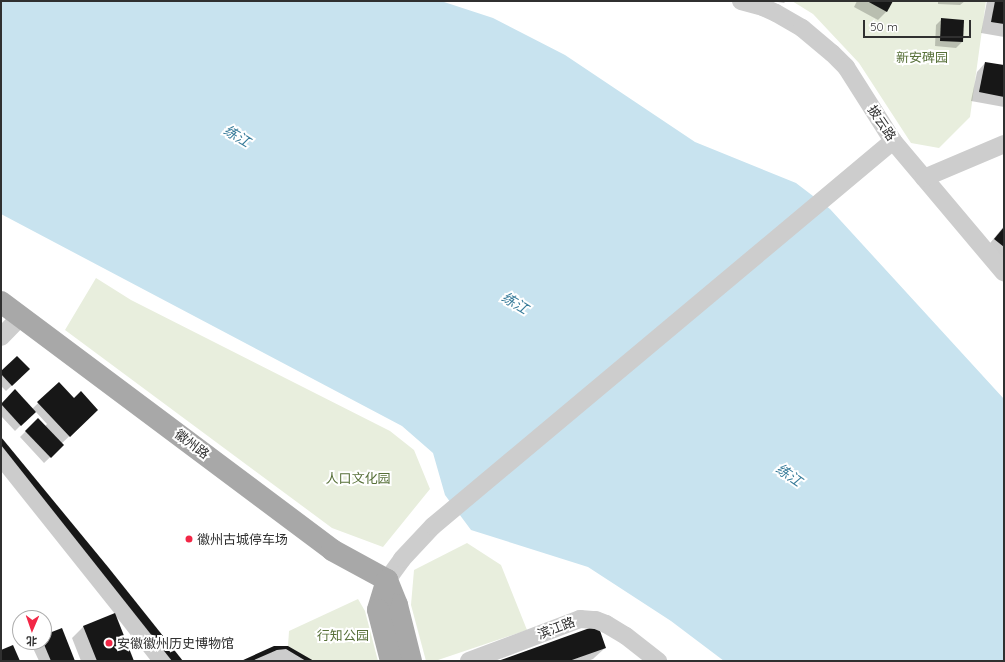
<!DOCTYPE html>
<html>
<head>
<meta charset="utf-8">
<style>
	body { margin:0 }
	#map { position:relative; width:1005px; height:662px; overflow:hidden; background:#fff; font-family:Quicksand,"Noto Sans SC",sans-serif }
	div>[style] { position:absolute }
	.green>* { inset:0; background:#e8eedd }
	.water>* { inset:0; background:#c8e3ef }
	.shadow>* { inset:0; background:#0003 }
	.building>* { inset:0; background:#171717 }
	.minor>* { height:18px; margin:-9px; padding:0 9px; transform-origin:9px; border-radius:9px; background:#cdcdcd }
	.major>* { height:22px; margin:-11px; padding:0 11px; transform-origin:11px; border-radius:11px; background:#a8a8a8 }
	.dots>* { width:11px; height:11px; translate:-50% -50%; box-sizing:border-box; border:2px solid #fff; border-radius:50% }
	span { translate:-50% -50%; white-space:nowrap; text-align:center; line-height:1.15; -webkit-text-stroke:4px #fff; paint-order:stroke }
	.park-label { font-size:13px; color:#577039 }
	.street-label { font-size:13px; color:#303030 }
	.poi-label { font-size:13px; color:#303030 }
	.left { translate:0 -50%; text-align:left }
	.water-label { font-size:14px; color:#377b99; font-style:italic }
	.frame { position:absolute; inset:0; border:2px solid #303030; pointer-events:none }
	.north { position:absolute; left:12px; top:610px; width:40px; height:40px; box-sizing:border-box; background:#fff; border:1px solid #acacac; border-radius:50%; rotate:182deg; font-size:11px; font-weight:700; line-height:16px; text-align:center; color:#303030 }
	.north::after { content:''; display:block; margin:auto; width:14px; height:18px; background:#f22746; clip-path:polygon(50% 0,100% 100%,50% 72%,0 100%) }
	.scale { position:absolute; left:863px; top:20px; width:108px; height:18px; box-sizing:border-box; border:2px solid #303030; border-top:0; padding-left:5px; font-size:12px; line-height:14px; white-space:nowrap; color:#303030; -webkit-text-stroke:3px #fff; paint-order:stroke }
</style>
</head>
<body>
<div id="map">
	<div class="green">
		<div style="clip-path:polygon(792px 1px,986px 1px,970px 117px,939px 148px,911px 143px,859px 63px,813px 14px)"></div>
		<div style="clip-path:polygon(96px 278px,131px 300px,390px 431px,414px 450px,430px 489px,383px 547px,332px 528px,65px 330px)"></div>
		<div style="clip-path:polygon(467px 543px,501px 565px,527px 630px,435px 661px,426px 661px,411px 605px,414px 570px)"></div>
		<div style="clip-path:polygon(358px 599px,365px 611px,378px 661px,313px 661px,288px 646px,289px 631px)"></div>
	</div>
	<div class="water">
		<div style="clip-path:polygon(1px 1px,441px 1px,493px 18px,565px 55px,695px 142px,796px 183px,830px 209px,1004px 399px,1004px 661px,724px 661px,671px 621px,588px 567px,471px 530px,445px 495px,433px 453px,402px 426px,1px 214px)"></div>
	</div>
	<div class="shadow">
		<div style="clip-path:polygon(772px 1px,786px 1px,784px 3px)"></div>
		<div style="clip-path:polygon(857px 1px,892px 1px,887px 11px,878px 20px,854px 7px)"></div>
		<div style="clip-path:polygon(938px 1px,965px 1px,960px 5px,938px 4px)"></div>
		<div style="clip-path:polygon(987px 1px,1004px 1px,1004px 37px,981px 33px)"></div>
		<div style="clip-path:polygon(942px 19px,963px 21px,962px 42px,956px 48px,935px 46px,936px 25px)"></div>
		<div style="clip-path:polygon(985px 63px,1004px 66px,1004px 107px,971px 101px,977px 72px)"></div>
		<div style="clip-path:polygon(1004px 226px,1004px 262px,986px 248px)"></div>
		<div style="clip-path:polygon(1px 372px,23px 375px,6px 391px,1px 386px)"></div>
		<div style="clip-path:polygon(59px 383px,88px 419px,61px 444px,63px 445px,44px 463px,20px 437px,38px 419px,45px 426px,47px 424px,35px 411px,15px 431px,1px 416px,1px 404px,15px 391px,32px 409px)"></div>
		<div style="clip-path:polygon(1px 438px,182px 661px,151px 661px,115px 615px,133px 661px,81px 661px,72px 638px,83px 627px,115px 614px,1px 471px)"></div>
		<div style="clip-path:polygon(36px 642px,44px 642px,74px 661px,39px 661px,32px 646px)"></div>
		<div style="clip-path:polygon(287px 647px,312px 661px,243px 661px)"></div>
		<div style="clip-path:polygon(605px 648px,593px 659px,588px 661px,500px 661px)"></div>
	</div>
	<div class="building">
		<div style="clip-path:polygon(867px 1px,893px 1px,887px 12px)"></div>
		<div style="clip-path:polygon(995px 1px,1004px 1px,1004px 24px,991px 22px)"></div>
		<div style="clip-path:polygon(941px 18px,964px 20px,963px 42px,940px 41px)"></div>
		<div style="clip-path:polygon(985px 62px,1004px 65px,1004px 97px,979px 92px)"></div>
		<div style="clip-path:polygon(1004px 227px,1004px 247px,994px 239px)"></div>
		<div style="clip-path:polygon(17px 356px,30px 369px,12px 386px,1px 374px,1px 371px)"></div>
		<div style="clip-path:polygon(59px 382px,74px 398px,81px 391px,98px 410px,70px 437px,37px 402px)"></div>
		<div style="clip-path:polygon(15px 389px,36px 412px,21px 426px,1px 404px)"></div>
		<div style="clip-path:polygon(38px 418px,64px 445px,51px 458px,25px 431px)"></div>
		<div style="clip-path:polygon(1px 437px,108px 567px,183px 661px,172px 661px,1px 445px)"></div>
		<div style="clip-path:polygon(115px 613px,134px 661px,97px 661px,83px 626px)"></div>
		<div style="clip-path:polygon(598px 625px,606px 648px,569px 661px,498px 661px)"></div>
		<div style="clip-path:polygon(62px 628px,75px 661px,51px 661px,43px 642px,44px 635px)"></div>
		<div style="clip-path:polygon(13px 645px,20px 661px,1px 661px,1px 650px)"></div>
		<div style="clip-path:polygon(274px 646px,288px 646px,314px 661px,306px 661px,286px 649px,277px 650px,252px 661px,241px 661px)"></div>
	</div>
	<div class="minor">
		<div style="left:741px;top:1px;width:23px;rotate:15deg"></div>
		<div style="left:763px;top:7px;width:14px;rotate:25deg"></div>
		<div style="left:776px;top:13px;width:30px;rotate:30deg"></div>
		<div style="left:802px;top:28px;width:39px;rotate:40deg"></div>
		<div style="left:832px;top:53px;width:20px;rotate:45deg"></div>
		<div style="left:846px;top:67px;width:88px;rotate:57.6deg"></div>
		<div style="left:893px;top:141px;width:172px;rotate:49.9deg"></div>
		<div style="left:924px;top:178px;width:87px;rotate:-23deg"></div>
		<div style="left:1px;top:337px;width:29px;rotate:-46deg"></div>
		<div style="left:387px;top:580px;width:26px;rotate:-54deg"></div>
		<div style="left:402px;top:559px;width:45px;rotate:-46.8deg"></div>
		<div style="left:433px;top:526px;width:600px;rotate:-39.93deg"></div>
		<div style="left:469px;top:661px;width:119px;rotate:-20.7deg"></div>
		<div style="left:580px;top:619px;width:16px;rotate:4deg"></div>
		<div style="left:596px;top:620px;width:11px;rotate:22deg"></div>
		<div style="left:606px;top:624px;width:23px;rotate:31deg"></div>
		<div style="left:626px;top:636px;width:41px;rotate:38deg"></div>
	</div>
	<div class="major">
		<div style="left:1px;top:302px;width:414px;rotate:36.8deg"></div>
		<div style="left:332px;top:550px;width:63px;rotate:28.6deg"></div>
		<div style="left:387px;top:580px;width:27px;rotate:68deg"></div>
		<div style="left:397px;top:605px;width:58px;rotate:76deg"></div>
		<div style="left:387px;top:580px;width:31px;rotate:107deg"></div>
		<div style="left:378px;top:610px;width:53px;rotate:75.7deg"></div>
	</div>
	<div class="dots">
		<div style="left:189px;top:539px;background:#f22746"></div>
		<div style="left:109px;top:643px;background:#f22746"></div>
	</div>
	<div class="park-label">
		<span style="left:922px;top:57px">新安碑园</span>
		<span style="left:358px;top:478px">人口文化园</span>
		<span style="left:343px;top:635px">行知公园</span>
	</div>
	<div class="street-label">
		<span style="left:882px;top:123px;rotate:56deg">披云路</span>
		<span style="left:192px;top:444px;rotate:37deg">徽州路</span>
		<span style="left:556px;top:628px;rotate:-21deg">滨江路</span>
	</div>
	<div class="poi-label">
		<span class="left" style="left:197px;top:539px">徽州古城停车场</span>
		<span class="left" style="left:117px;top:643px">安徽徽州历史博物馆</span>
	</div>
	<div class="water-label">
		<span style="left:237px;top:136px;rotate:31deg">练江</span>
		<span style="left:515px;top:303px;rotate:31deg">练江</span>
		<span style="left:789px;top:475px;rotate:35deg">练江</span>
	</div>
	<div class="frame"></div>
	<div class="north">北</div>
	<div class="scale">50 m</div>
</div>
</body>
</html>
